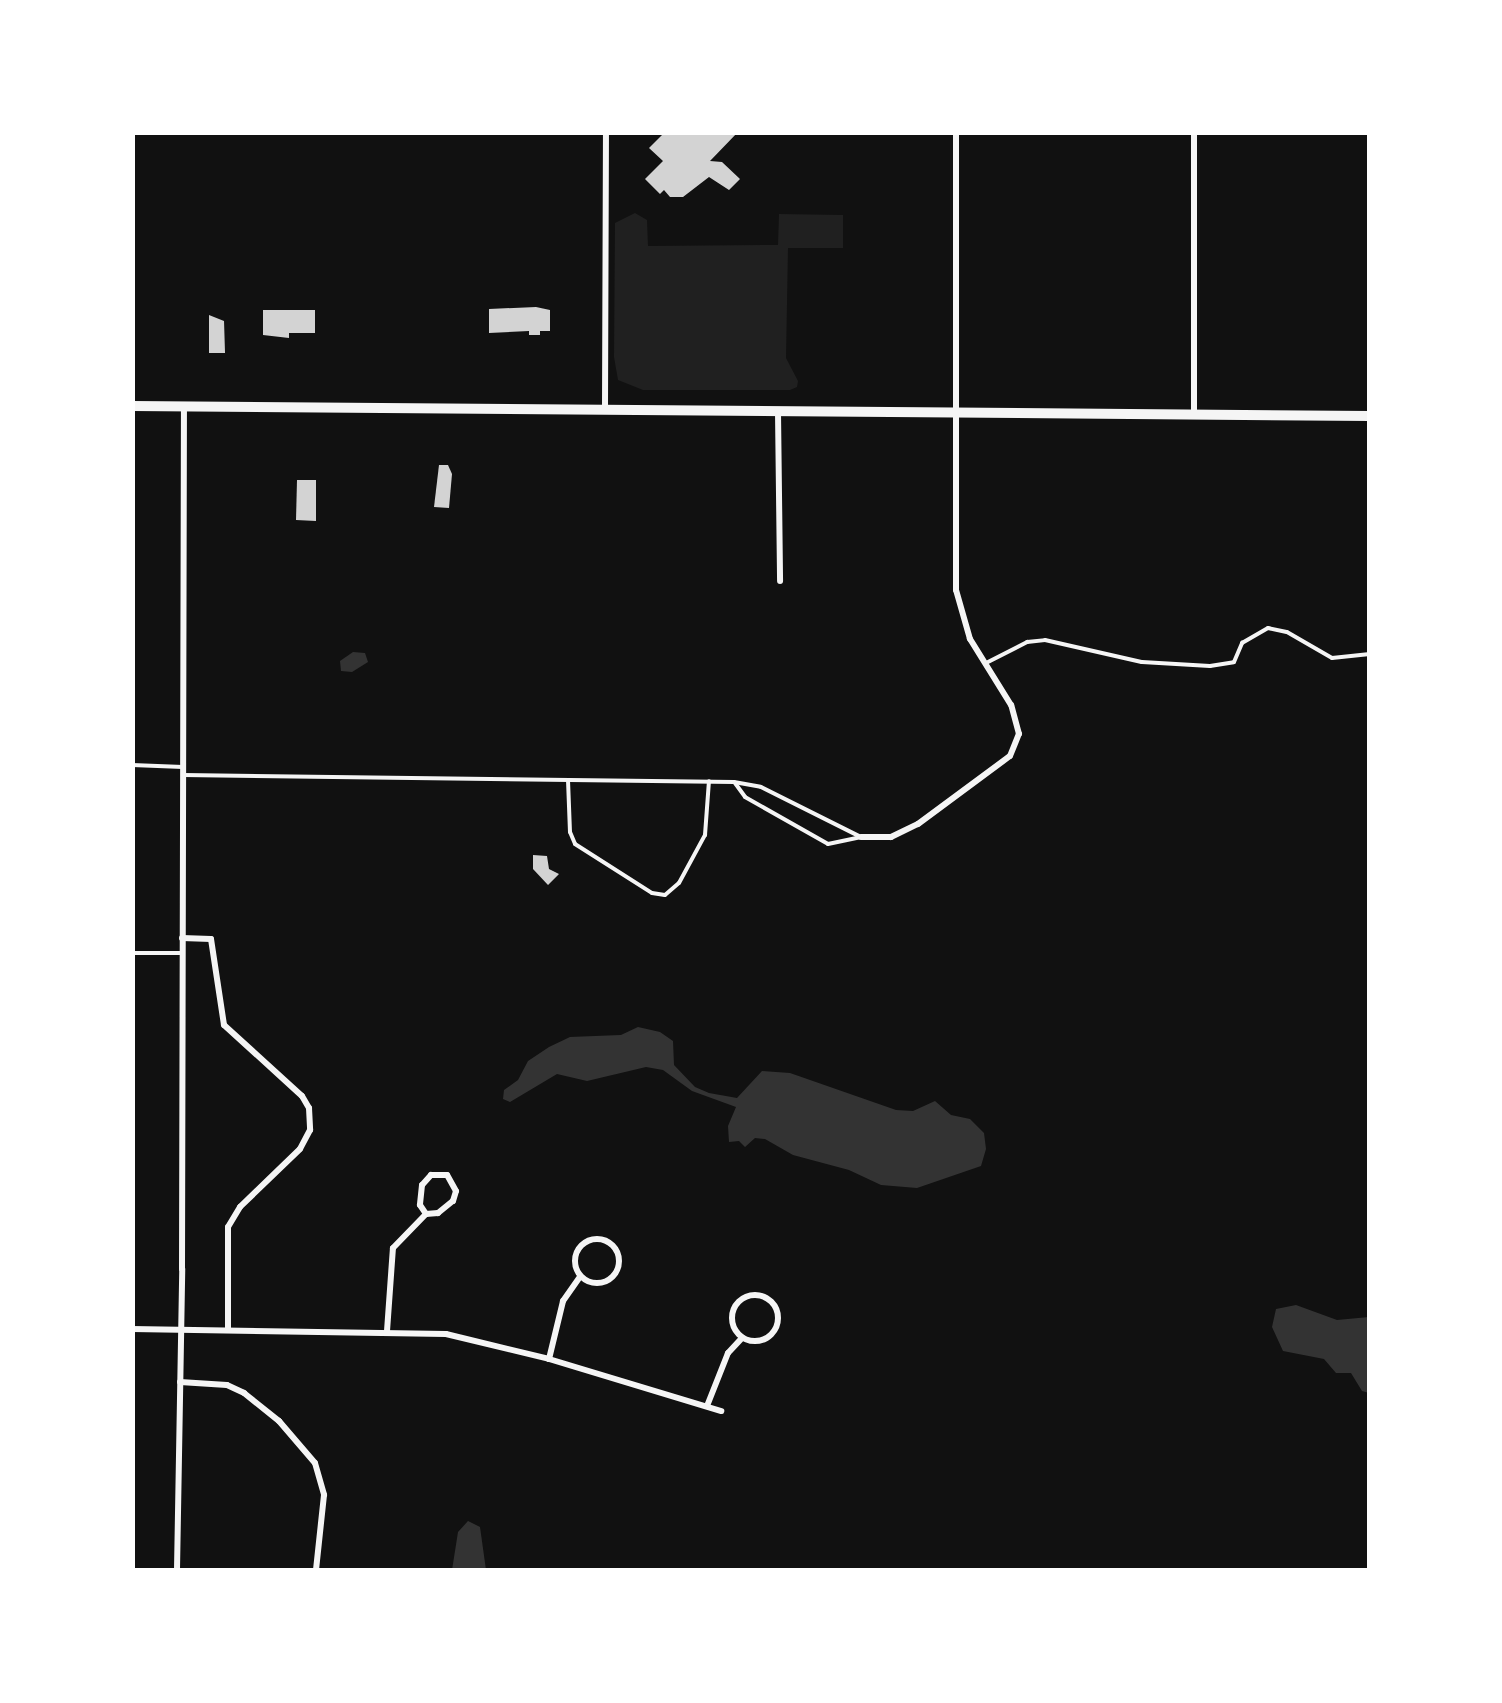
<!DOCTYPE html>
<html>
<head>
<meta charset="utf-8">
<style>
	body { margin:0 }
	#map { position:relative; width:1502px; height:1703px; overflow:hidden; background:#111; font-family:"IBM Plex Sans",sans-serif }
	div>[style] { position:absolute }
	.green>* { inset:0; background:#202020 }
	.water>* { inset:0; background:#333 }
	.building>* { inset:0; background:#d3d3d3 }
	.service>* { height:4px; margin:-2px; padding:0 2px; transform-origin:2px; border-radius:2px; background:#f5f5f5 }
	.minor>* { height:6px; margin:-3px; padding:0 3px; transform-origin:3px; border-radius:3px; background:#f5f5f5 }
	.minor>.ring { margin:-3px; padding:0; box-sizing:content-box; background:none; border:6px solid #f5f5f5; border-radius:50% }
	.primary>* { height:10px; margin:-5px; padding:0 5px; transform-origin:5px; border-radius:5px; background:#f5f5f5 }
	span { translate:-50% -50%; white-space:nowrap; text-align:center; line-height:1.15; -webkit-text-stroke:10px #fff; paint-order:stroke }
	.frame { position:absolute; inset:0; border:135px solid #fff; pointer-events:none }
</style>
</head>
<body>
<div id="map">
	<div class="green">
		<div style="clip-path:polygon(635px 213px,647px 220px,648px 246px,778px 245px,779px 214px,843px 215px,843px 248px,788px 248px,786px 358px,798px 381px,797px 387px,790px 390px,643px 390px,618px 380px,614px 357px,615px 223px)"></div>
	</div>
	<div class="water">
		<div style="clip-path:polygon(353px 652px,365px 653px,368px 662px,352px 672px,341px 671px,340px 661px)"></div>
		<div style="clip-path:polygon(638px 1027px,660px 1032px,673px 1041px,674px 1065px,695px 1087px,709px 1093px,737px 1098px,762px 1071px,790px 1073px,896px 1110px,913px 1111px,935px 1101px,951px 1115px,970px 1119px,984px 1133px,986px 1149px,981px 1166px,917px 1188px,881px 1185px,849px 1170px,793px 1155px,765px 1139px,755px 1138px,745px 1147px,739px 1141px,729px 1142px,728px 1126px,736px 1107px,692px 1091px,663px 1070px,646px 1067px,587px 1081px,557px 1074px,510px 1102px,503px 1099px,504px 1090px,518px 1080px,528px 1061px,549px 1047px,570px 1037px,621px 1035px)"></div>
		<div style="clip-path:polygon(1296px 1305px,1337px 1320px,1369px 1317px,1369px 1393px,1362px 1391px,1351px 1373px,1336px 1373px,1324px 1359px,1283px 1351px,1272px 1327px,1276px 1309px)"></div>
		<div style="clip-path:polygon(468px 1521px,480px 1527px,486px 1570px,452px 1570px,458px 1532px)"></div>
	</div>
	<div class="building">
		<div style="clip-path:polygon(665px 132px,738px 132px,710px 161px,722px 162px,740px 179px,729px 190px,709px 177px,683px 197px,670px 197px,664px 190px,660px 194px,645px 179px,663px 161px,649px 148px)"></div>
		<div style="clip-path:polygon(536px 307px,550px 310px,550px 331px,540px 331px,540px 335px,529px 335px,529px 331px,489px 333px,489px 309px)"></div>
		<div style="clip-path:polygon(263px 310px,315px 310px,315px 333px,289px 333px,289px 338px,263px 335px)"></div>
		<div style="clip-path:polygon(209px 315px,224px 321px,225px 353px,209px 353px)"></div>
		<div style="clip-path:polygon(439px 465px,448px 465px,452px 474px,449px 508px,434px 507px)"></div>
		<div style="clip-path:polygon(297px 480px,316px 480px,316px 521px,296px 520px)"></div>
		<div style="clip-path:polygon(533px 855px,547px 856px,549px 869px,559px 874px,548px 885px,533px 869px)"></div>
	</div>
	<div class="service">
		<div style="left:988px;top:662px;width:44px;rotate:-27.1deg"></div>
		<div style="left:1027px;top:642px;width:18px;rotate:-6deg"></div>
		<div style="left:1045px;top:640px;width:99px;rotate:12.8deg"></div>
		<div style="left:1142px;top:662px;width:68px;rotate:3.4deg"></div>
		<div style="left:1210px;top:666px;width:24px;rotate:-9deg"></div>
		<div style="left:1234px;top:662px;width:21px;rotate:-67deg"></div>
		<div style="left:1242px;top:643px;width:30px;rotate:-30deg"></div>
		<div style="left:1268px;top:628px;width:19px;rotate:12deg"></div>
		<div style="left:1287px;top:632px;width:52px;rotate:30deg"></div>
		<div style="left:1332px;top:658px;width:38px;rotate:-6deg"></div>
		<div style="left:132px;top:765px;width:51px;rotate:2.2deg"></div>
		<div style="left:183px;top:775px;width:551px;rotate:0.73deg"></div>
		<div style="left:734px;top:782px;width:27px;rotate:10deg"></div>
		<div style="left:761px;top:787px;width:112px;rotate:26.6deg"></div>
		<div style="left:568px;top:780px;width:52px;rotate:87.8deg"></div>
		<div style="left:570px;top:832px;width:13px;rotate:67deg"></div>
		<div style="left:575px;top:844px;width:91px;rotate:32.5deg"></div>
		<div style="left:652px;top:893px;width:13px;rotate:9deg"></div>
		<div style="left:665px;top:895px;width:18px;rotate:-41deg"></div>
		<div style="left:679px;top:883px;width:55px;rotate:-61.6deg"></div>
		<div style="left:705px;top:835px;width:54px;rotate:-85.8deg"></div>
		<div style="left:735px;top:783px;width:17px;rotate:54deg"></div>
		<div style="left:745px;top:797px;width:95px;rotate:29.5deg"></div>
		<div style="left:828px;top:844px;width:34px;rotate:-12deg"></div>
		<div style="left:132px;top:953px;width:50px"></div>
	</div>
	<div class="minor">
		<div style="left:605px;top:409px;width:277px;rotate:-89.8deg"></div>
		<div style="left:778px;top:412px;width:169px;rotate:89.3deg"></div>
		<div style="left:1194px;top:413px;width:281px;rotate:-90deg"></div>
		<div style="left:861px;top:837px;width:30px"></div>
		<div style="left:891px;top:837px;width:30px;rotate:-26deg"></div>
		<div style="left:918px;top:824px;width:114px;rotate:-36.5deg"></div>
		<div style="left:1010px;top:756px;width:24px;rotate:-68deg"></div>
		<div style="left:1019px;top:734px;width:30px;rotate:-105deg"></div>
		<div style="left:1011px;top:705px;width:78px;rotate:-121.8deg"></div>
		<div style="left:970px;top:639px;width:51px;rotate:-105.9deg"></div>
		<div style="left:956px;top:590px;width:458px;rotate:-90deg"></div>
		<div style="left:182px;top:938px;width:29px;rotate:2deg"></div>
		<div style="left:211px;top:939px;width:87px;rotate:81.4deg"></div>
		<div style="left:224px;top:1025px;width:105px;rotate:42.3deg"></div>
		<div style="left:302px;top:1096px;width:14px;rotate:60deg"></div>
		<div style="left:309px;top:1108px;width:22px;rotate:87deg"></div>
		<div style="left:310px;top:1130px;width:21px;rotate:118deg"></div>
		<div style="left:300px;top:1149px;width:83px;rotate:136deg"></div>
		<div style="left:240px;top:1207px;width:23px;rotate:121deg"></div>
		<div style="left:228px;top:1227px;width:103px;rotate:90deg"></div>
		<div class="ring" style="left:575px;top:1239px;width:38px;height:38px"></div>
		<div class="ring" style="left:732px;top:1295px;width:40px;height:40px"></div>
		<div style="left:132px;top:1329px;width:314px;rotate:0.9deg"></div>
		<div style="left:446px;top:1334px;width:106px;rotate:13.6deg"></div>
		<div style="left:549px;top:1359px;width:180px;rotate:16.8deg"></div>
		<div style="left:387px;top:1331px;width:83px;rotate:-85.9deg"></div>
		<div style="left:393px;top:1248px;width:47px;rotate:-45.9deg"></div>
		<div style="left:426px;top:1214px;width:12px;rotate:-5deg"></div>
		<div style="left:438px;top:1213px;width:19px;rotate:-39deg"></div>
		<div style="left:453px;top:1201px;width:10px;rotate:-73deg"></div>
		<div style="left:456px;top:1191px;width:18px;rotate:-119deg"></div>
		<div style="left:447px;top:1175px;width:16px;rotate:180deg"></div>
		<div style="left:431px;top:1175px;width:13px;rotate:132deg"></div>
		<div style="left:422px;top:1185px;width:20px;rotate:96deg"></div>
		<div style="left:420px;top:1205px;width:11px;rotate:56deg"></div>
		<div style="left:549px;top:1359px;width:60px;rotate:-76.4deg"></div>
		<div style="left:563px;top:1301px;width:29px;rotate:-55deg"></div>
		<div style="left:180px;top:1382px;width:47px;rotate:3.7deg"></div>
		<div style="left:227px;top:1385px;width:19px;rotate:25deg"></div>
		<div style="left:244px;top:1393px;width:45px;rotate:38.7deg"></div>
		<div style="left:279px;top:1421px;width:55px;rotate:49.4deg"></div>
		<div style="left:315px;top:1463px;width:33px;rotate:74deg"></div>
		<div style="left:324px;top:1495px;width:75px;rotate:96.1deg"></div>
		<div style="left:707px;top:1406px;width:57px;rotate:-68.4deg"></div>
		<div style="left:728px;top:1353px;width:21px;rotate:-47deg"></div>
		<div style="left:177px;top:1570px;width:301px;rotate:-89deg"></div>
		<div style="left:182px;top:1269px;width:862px;rotate:-89.87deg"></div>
	</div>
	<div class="primary">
		<div style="left:132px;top:406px;width:1238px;rotate:0.46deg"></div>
	</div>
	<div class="frame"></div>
</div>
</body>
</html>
